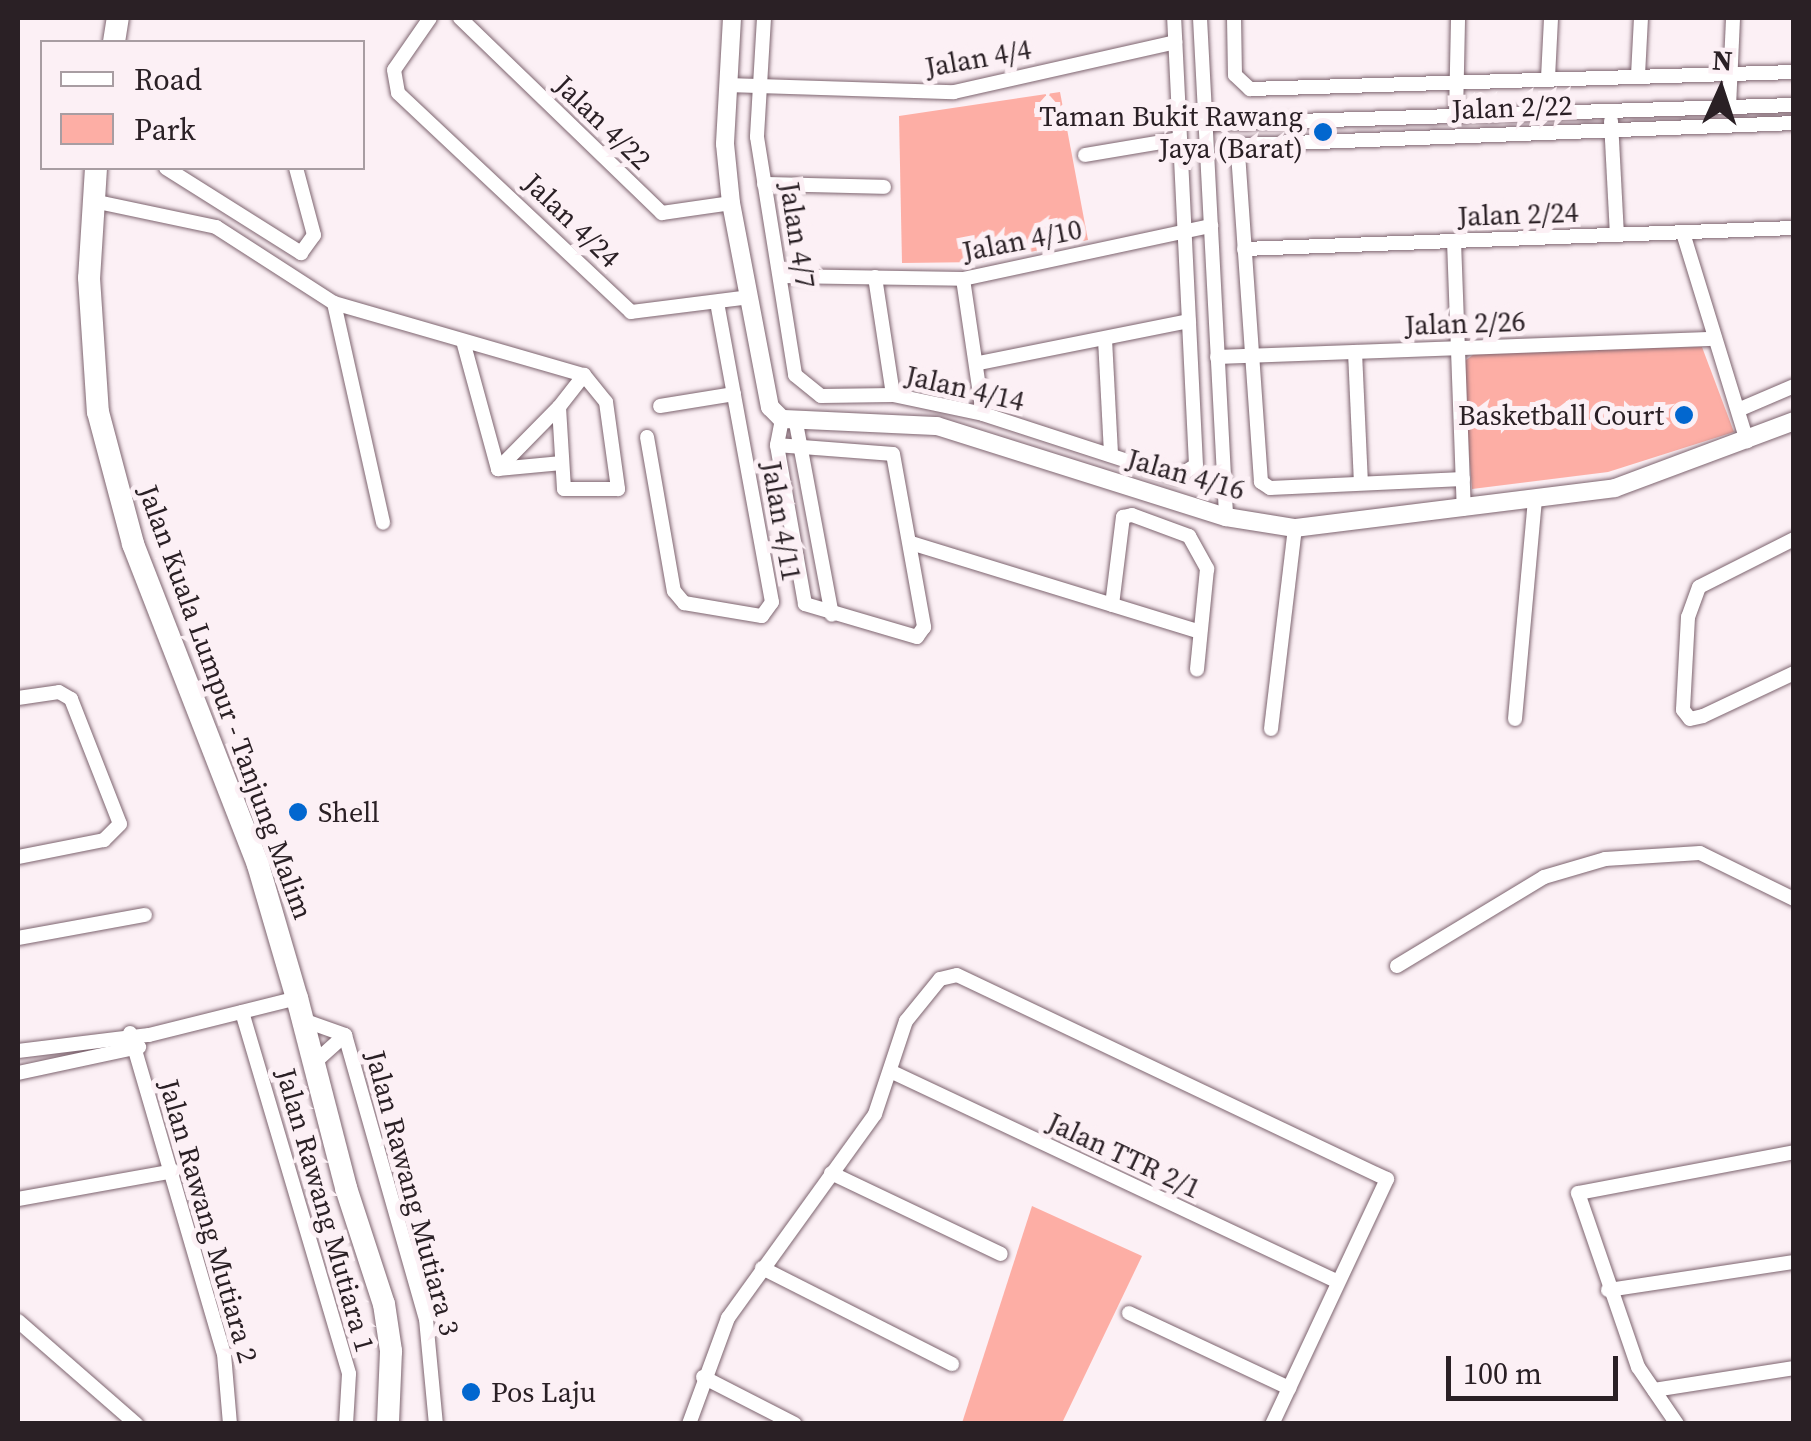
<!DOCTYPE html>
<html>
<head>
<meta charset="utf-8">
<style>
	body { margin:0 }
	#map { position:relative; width:1811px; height:1441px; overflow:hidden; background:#fcf0f5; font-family:"Source Serif 4",serif }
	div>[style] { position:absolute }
	.green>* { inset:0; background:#fdaea5 }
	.roads { filter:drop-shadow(0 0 2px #7d646f) drop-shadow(0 0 2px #7d646f) }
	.minor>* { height:14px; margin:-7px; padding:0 7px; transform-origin:7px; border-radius:7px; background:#fff }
	.tertiary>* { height:18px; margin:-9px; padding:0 9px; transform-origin:9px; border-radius:9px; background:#fff }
	.primary>* { height:22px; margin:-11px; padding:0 11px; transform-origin:11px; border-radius:11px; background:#fff }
	.dots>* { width:28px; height:28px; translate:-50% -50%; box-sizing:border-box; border:5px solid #fcf0f5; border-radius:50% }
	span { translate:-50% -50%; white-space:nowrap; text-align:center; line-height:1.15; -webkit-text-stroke:10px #fcf0f5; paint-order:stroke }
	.street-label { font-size:28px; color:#2a2025 }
	.poi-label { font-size:28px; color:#2a2025 }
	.right { translate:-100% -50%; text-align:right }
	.left { translate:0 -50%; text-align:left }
	.frame { position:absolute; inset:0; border:20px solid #2a2025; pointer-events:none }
	.legend { position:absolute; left:40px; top:40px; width:325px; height:130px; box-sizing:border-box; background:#fcf0f5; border:2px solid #a89da2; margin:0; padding:12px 18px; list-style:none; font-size:30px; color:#2a2025 }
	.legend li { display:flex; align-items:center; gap:20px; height:50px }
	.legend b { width:50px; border:2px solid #a89da2 }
	.north { position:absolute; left:1671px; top:40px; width:100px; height:100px; -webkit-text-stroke:8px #fcf0f5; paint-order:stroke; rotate:3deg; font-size:28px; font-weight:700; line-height:40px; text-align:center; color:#2a2025 }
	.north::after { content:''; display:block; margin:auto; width:35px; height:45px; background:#2a2025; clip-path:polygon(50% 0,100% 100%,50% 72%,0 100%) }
	.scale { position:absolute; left:1446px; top:1356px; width:172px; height:45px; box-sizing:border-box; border:5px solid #2a2025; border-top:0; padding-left:12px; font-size:30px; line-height:35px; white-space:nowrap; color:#2a2025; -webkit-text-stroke:8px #fcf0f5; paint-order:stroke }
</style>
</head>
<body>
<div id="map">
	<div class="green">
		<div style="clip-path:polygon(1060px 92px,1088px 240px,982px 262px,902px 263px,899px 116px)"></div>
		<div style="clip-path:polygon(1702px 347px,1734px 432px,1608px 472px,1472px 489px,1462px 363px,1477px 352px)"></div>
		<div style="clip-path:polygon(1032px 1206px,1142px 1256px,1062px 1423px,962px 1423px)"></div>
	</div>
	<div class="roads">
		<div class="minor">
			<div style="left:430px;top:18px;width:63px;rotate:124.7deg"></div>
			<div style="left:394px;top:70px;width:23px;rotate:80deg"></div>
			<div style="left:398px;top:93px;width:320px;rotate:43.2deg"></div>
			<div style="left:631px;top:312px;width:119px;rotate:-7.2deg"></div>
			<div style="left:460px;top:18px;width:281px;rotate:44deg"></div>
			<div style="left:662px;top:213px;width:70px;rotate:-8.2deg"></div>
			<div style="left:764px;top:18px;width:119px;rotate:93.4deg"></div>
			<div style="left:757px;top:137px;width:241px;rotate:80.9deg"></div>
			<div style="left:795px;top:375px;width:33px;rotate:39deg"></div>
			<div style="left:821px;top:396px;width:72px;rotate:-0.8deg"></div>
			<div style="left:893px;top:395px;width:92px;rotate:11.9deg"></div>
			<div style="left:983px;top:414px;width:204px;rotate:18deg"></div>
			<div style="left:1177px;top:477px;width:22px;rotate:-32deg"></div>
			<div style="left:1196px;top:465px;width:448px;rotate:-92.8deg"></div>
			<div style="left:1200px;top:18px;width:500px;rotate:87deg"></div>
			<div style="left:1234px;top:18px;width:57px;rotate:89deg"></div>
			<div style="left:1235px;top:75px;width:21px;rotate:43deg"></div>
			<div style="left:1250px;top:89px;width:544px;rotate:-1.79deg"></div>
			<div style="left:1638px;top:75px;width:57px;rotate:-87deg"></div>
			<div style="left:1548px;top:78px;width:60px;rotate:-87.1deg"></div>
			<div style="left:727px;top:85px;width:227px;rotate:1.8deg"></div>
			<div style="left:954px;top:92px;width:227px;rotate:-12.7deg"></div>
			<div style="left:1729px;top:107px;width:89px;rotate:-87.4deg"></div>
			<div style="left:1456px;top:116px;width:98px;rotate:-88.8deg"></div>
			<div style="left:1611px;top:121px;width:114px;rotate:87deg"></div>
			<div style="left:1205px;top:124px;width:589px;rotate:-1.85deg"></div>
			<div style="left:1085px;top:155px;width:96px;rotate:-9.6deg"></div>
			<div style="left:166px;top:168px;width:160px;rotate:32.2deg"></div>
			<div style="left:301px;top:253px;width:22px;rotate:-54deg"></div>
			<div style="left:314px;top:235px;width:69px;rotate:-105deg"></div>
			<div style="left:764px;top:184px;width:120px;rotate:1.4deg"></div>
			<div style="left:93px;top:201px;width:126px;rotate:11.9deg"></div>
			<div style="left:216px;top:227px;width:140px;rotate:32.8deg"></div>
			<div style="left:334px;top:303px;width:260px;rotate:16.1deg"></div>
			<div style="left:584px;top:375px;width:35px;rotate:51deg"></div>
			<div style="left:606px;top:402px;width:88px;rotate:82.1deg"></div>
			<div style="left:618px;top:489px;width:54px;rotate:180deg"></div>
			<div style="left:564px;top:489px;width:82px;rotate:-93.5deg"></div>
			<div style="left:559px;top:407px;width:41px;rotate:-52deg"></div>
			<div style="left:1683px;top:233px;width:218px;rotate:72.9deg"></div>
			<div style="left:1454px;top:241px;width:268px;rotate:87.9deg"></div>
			<div style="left:1244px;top:249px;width:550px;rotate:-2.19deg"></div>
			<div style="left:780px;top:276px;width:183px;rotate:0.9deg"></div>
			<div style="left:963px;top:279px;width:254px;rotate:-12.1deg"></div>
			<div style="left:875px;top:277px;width:119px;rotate:81.3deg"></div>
			<div style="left:963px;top:279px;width:136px;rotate:81.6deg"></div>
			<div style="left:334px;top:303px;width:225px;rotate:77.4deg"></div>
			<div style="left:1105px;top:339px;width:116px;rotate:87deg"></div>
			<div style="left:463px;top:341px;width:133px;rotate:74.7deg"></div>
			<div style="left:498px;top:469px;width:64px;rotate:-5.4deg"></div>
			<div style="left:1355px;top:352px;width:131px;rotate:87.4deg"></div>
			<div style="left:1217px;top:357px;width:498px;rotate:-2.1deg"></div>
			<div style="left:979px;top:363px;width:214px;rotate:-11.3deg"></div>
			<div style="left:660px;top:406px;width:75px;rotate:-9.2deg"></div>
			<div style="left:1738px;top:410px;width:61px;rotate:-23.2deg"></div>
			<div style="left:796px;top:423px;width:195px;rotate:79.4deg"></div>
			<div style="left:647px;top:437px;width:156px;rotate:80.1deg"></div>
			<div style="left:674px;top:591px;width:16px;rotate:50deg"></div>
			<div style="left:684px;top:603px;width:79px;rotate:9.5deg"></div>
			<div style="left:762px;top:616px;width:17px;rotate:-54deg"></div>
			<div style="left:772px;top:602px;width:305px;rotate:-100.4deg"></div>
			<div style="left:777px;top:445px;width:116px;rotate:4.4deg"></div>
			<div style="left:893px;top:454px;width:176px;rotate:79.8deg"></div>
			<div style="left:924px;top:627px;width:12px;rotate:125deg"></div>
			<div style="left:917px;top:637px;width:117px;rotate:-163.6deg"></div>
			<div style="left:805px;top:604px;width:161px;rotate:-100deg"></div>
			<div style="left:777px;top:445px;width:26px;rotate:-79deg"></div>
			<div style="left:498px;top:469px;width:87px;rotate:-45.5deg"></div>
			<div style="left:1463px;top:479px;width:193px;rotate:177.3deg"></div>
			<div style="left:1270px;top:488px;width:11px;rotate:-146deg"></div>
			<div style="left:1261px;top:482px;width:330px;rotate:-94deg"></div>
			<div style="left:1238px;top:153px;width:9px;rotate:-63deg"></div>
			<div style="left:1242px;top:145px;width:552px;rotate:-2.28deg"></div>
			<div style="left:1794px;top:539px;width:106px;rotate:153.2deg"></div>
			<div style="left:1699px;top:587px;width:32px;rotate:110deg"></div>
			<div style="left:1688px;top:617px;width:93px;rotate:93.1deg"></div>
			<div style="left:1683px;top:710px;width:11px;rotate:52deg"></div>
			<div style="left:1690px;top:719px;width:13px;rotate:-13deg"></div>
			<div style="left:1703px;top:716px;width:101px;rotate:-25.3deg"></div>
			<div style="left:911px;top:543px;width:302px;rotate:17.1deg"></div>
			<div style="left:1112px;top:605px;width:89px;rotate:-82.9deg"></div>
			<div style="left:1123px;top:517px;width:9px;rotate:-13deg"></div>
			<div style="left:1132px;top:515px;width:61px;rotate:20.2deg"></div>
			<div style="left:1189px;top:536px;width:38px;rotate:61deg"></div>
			<div style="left:1207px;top:569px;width:101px;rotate:95.7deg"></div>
			<div style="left:18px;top:698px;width:41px;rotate:-8.3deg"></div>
			<div style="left:59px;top:692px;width:14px;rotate:30deg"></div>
			<div style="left:71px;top:699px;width:134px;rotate:68.6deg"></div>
			<div style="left:120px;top:824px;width:23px;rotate:135deg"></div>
			<div style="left:104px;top:840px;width:88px;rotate:168.8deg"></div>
			<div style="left:1515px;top:719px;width:221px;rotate:-84.8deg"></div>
			<div style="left:1271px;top:729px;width:202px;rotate:-83.2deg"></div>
			<div style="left:18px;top:938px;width:129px;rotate:-10.3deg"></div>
			<div style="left:1397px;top:966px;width:172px;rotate:-31.2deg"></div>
			<div style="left:1544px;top:877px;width:64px;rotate:-16.4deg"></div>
			<div style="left:1605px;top:859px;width:95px;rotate:-3.6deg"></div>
			<div style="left:1700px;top:853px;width:105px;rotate:26.1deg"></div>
			<div style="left:242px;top:1012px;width:377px;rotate:73.5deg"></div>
			<div style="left:349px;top:1374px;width:50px;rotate:93.4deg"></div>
			<div style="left:303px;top:1020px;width:45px;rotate:19.7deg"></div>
			<div style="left:130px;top:1033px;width:334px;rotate:73.7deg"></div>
			<div style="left:224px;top:1354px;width:70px;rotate:85.1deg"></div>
			<div style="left:345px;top:1035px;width:295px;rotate:74.1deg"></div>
			<div style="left:426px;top:1319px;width:105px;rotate:84.6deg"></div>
			<div style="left:18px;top:1051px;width:132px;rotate:-7deg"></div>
			<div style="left:149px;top:1035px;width:153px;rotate:-14deg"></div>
			<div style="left:315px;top:1062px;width:40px;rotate:-42deg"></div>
			<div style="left:890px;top:1071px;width:495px;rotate:25.2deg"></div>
			<div style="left:18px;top:1073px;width:124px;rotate:-12.1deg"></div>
			<div style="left:831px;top:1173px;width:188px;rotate:25.5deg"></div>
			<div style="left:18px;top:1199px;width:158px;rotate:-10.2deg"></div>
			<div style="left:762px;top:1268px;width:213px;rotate:26.8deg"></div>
			<div style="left:1608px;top:1290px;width:188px;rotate:-8.6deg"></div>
			<div style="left:1129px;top:1313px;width:177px;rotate:25.1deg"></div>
			<div style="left:18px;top:1321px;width:157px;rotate:41.1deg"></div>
			<div style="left:703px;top:1377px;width:103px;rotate:27.1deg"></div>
			<div style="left:1654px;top:1390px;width:142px;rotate:-8.9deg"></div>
			<div style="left:689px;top:1424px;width:113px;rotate:-69.8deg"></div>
			<div style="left:728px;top:1318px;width:251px;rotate:-54.2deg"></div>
			<div style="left:875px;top:1114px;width:98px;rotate:-71.6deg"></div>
			<div style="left:906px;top:1021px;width:54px;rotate:-51deg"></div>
			<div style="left:940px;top:979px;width:17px;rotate:-13deg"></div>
			<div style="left:957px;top:975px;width:476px;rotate:25.4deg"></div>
			<div style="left:1387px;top:1179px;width:271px;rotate:115.1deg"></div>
			<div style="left:1677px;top:1424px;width:69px;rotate:-124.4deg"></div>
			<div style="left:1638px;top:1367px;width:184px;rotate:-109deg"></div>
			<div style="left:1578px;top:1193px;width:220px;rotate:-10.7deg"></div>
		</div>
		<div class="tertiary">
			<div style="left:732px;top:18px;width:126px;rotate:93.2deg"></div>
			<div style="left:725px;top:144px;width:59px;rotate:84.2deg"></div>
			<div style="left:731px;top:203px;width:208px;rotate:79.2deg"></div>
			<div style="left:770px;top:407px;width:17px;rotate:45deg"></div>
			<div style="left:782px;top:419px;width:155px;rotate:2.6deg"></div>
			<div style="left:937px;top:426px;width:303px;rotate:17.5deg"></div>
			<div style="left:1226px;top:517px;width:70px;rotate:9.1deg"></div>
			<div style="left:1295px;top:528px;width:322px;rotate:-7.1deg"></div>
			<div style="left:1615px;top:488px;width:191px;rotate:-20.5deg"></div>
		</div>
		<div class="primary">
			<div style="left:114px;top:42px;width:24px;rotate:-81deg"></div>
			<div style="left:96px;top:168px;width:110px;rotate:93.6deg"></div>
			<div style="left:89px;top:278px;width:134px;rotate:86.2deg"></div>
			<div style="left:98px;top:412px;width:137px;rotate:75.1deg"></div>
			<div style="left:133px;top:544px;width:344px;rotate:68.7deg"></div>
			<div style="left:258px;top:865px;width:139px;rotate:73.7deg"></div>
			<div style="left:297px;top:998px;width:196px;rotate:75.5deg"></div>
			<div style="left:346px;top:1188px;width:122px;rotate:71.9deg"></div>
			<div style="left:384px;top:1304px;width:48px;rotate:81.5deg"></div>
			<div style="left:391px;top:1351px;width:73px;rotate:92.4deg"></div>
		</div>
	</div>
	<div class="dots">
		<div style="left:1323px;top:132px;background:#0267cf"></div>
		<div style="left:1684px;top:415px;background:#0267cf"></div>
		<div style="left:298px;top:812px;background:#0267cf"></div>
		<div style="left:471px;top:1392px;background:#0267cf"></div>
	</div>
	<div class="street-label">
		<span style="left:978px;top:58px;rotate:-10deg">Jalan 4/4</span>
		<span style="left:1512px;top:107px;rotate:-2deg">Jalan 2/22</span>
		<span style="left:603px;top:122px;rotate:44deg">Jalan 4/22</span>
		<span style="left:1518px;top:214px;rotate:-2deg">Jalan 2/24</span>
		<span style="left:572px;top:220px;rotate:44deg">Jalan 4/24</span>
		<span style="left:798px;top:235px;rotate:81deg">Jalan 4/7</span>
		<span style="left:1022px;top:240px;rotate:-11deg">Jalan 4/10</span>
		<span style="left:1465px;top:323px;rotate:-2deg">Jalan 2/26</span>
		<span style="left:965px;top:388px;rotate:13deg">Jalan 4/14</span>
		<span style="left:1186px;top:474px;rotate:16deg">Jalan 4/16</span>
		<span style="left:782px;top:521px;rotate:80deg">Jalan 4/11</span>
		<span style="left:226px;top:702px;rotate:70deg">Jalan Kuala Lumpur - Tanjung Malim</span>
		<span style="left:1124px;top:1155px;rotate:25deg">Jalan TTR 2/1</span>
		<span style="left:413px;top:1193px;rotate:75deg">Jalan Rawang Mutiara 3</span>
		<span style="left:326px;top:1210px;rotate:74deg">Jalan Rawang Mutiara 1</span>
		<span style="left:209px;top:1221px;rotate:74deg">Jalan Rawang Mutiara 2</span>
	</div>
	<div class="poi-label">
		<span class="right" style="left:1303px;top:132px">Taman Bukit Rawang<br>Jaya (Barat)</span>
		<span class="right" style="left:1664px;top:415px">Basketball Court</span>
		<span class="left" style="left:318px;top:812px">Shell</span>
		<span class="left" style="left:491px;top:1392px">Pos Laju</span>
	</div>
	<div class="frame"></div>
	<ul class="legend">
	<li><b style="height:12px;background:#fff"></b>Road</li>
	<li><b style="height:28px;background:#fdaea5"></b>Park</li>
	</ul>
	<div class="north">N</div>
	<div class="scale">100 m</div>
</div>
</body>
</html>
